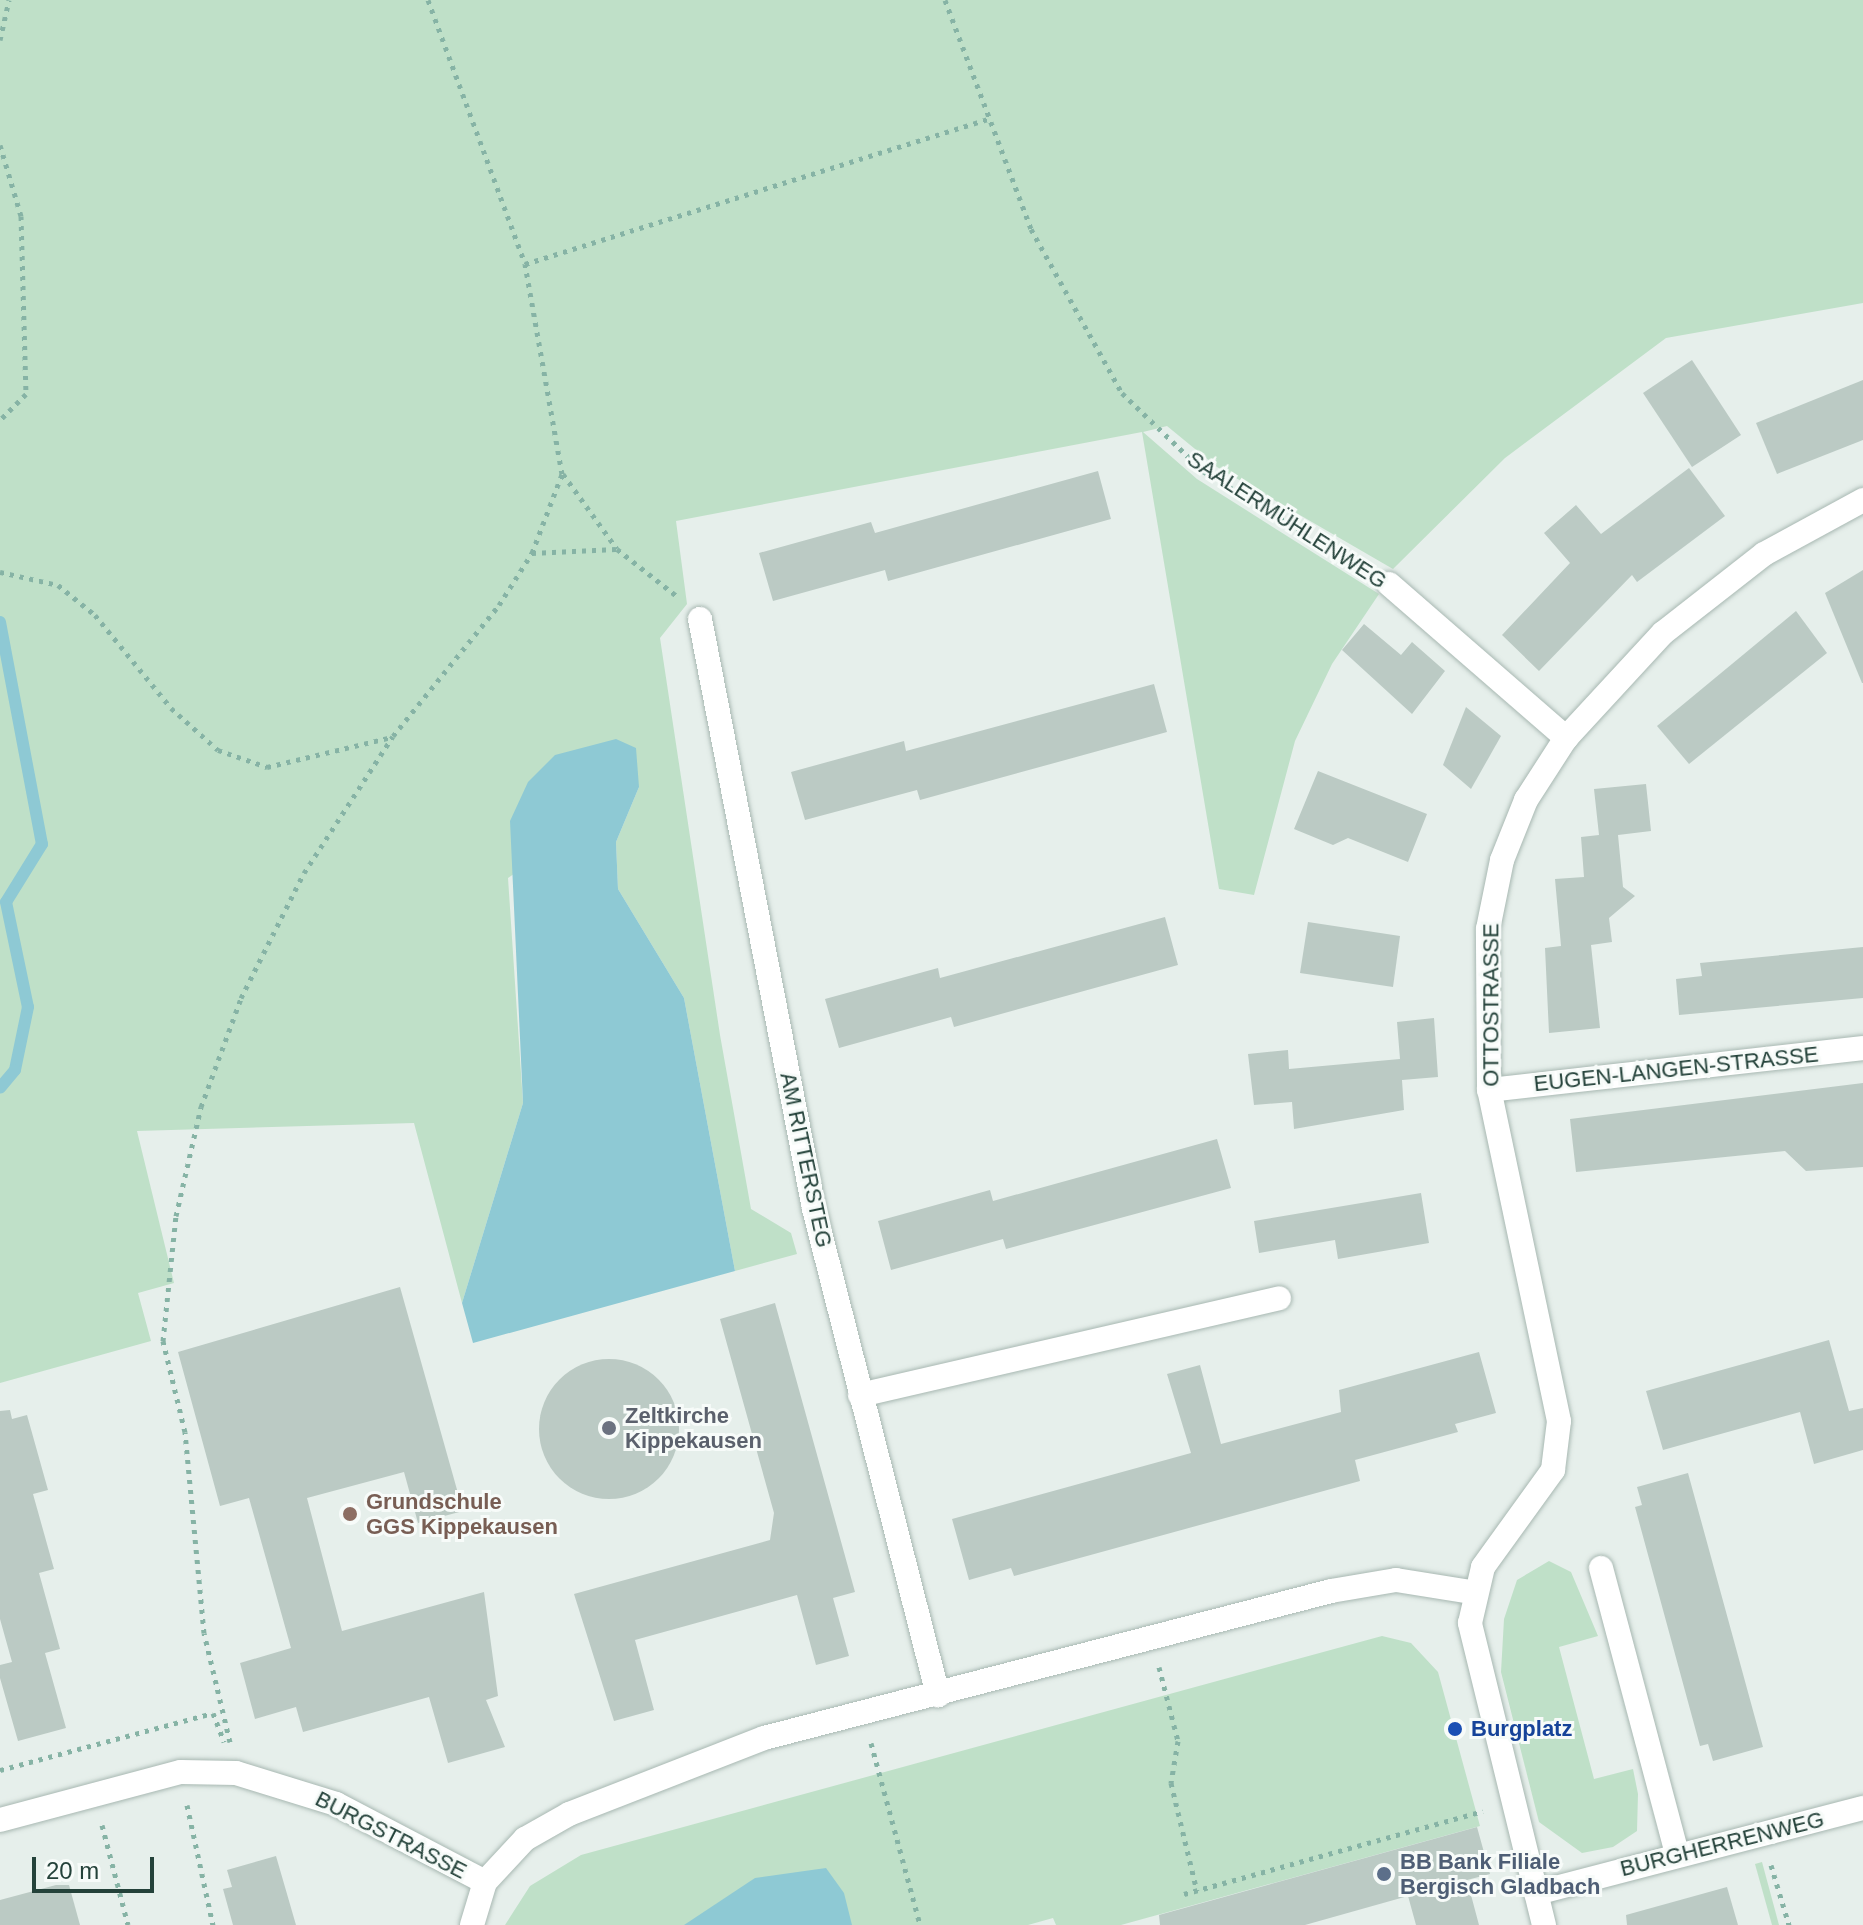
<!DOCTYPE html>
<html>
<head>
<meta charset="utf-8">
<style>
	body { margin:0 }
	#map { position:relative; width:1863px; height:1925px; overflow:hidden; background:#e6efeb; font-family:Arial,sans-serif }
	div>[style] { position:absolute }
	.green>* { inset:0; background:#bfe0c8 }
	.water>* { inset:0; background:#8ec9d4 }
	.stream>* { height:12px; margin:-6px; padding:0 6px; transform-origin:6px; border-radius:6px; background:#8ec9d4 }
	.building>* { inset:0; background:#bbcac4 }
	.round { border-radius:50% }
	.path>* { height:5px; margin-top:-2.5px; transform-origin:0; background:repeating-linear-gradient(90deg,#86b3a5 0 4px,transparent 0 10px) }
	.roads { filter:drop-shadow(0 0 2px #a8b8b2) drop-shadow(0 0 2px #a8b8b2) }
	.lane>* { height:24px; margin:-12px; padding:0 12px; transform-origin:12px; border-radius:12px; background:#fff }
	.street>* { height:24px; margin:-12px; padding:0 12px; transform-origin:12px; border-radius:12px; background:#fff }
	.dots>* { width:22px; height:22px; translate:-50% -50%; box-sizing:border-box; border:4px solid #f7fbf9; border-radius:50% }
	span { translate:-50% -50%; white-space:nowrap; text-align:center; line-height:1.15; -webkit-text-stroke:6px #f7fbf9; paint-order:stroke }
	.street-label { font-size:22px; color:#24423a }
	.worship-label { font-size:22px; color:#5b616d; font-weight:700 }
	.left { translate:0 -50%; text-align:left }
	.education-label { font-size:22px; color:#785e54; font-weight:700 }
	.transit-label { font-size:22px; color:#164399; font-weight:700 }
	.service-label { font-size:22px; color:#4e5e75; font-weight:700 }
	.scale { position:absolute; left:32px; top:1857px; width:122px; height:36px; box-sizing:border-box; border:4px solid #24423a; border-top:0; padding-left:10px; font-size:24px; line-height:28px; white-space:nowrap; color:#24423a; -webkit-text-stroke:6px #f7fbf9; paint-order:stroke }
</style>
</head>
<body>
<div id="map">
	<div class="green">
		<div style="clip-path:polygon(0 0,1863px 0,1863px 303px,1666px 338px,1505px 458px,1393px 569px,1217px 467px,1167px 426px,1143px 432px,1197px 479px,1379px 594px,1332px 664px,1295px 741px,1254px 895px,1219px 889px,1142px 432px,676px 521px,687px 604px,660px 638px,720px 1035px,751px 1209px,791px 1233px,797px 1254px,735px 1271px,684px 998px,618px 889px,616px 842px,639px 787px,508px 878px,523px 1103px,462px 1303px,414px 1123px,137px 1131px,174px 1283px,138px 1293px,151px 1341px,0 1383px)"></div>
		<div style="clip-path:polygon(1549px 1561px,1571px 1572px,1598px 1636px,1559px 1647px,1594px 1779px,1633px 1769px,1638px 1794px,1637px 1831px,1613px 1847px,1582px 1853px,1539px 1822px,1501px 1672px,1504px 1619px,1517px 1580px)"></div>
		<div style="clip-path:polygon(1382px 1636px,1411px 1643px,1438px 1672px,1480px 1826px,1121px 1925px,1056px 1925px,1053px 1918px,1028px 1925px,505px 1925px,530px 1886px,581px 1855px)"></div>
		<div style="clip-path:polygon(1762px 1862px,1779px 1925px,1772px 1925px,1755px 1864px)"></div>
	</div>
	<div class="water">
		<div style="clip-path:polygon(616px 739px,636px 748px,639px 787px,616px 842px,618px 889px,684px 998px,735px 1271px,473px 1343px,462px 1303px,523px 1103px,510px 821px,528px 782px,555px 755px)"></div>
		<div style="clip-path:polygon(826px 1868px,844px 1893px,852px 1925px,684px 1925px,755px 1878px)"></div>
	</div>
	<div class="stream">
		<div style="left:0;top:622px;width:226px;rotate:79.3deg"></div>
		<div style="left:42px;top:844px;width:68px;rotate:121.8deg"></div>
		<div style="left:6px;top:902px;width:107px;rotate:78.2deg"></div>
		<div style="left:28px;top:1007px;width:64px;rotate:101.7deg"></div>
		<div style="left:15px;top:1070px;width:23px;rotate:130deg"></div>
	</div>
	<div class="building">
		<div style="clip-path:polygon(1692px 360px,1741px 435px,1692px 467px,1643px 393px)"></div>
		<div style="clip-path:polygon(1863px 380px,1863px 440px,1777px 474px,1756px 423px)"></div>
		<div style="clip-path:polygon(1689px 468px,1725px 516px,1637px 582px,1632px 575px,1539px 671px,1502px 635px,1570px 563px,1544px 533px,1576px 505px,1601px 534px)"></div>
		<div style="clip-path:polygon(1098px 471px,1111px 519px,888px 581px,885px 570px,773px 601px,759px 553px,871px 522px,875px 533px)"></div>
		<div style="clip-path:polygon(1863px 570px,1863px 683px,1862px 683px,1825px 593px)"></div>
		<div style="clip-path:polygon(1796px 611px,1827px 653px,1689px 764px,1657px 726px)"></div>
		<div style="clip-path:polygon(1364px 624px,1401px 655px,1412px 642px,1445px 671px,1412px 714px,1342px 650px)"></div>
		<div style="clip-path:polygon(1154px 684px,1167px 732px,920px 800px,917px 790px,805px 820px,791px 772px,904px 741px,906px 751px)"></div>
		<div style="clip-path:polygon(1466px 707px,1501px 736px,1471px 789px,1443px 765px)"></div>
		<div style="clip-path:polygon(1318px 771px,1427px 814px,1408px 862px,1348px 838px,1333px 845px,1294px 829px)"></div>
		<div style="clip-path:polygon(1646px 784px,1651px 831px,1618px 835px,1623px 887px,1635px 896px,1609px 918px,1612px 942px,1591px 945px,1600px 1028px,1549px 1033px,1545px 948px,1561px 946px,1555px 879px,1584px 877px,1581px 837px,1599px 835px,1594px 789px)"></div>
		<div style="clip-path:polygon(1165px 917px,1178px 965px,954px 1027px,951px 1017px,839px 1048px,825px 999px,938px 968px,940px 978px)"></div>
		<div style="clip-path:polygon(1308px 922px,1400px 936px,1393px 987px,1300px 973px)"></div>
		<div style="clip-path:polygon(1863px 947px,1863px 998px,1679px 1015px,1676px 979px,1702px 976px,1700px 963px)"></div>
		<div style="clip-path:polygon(1434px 1018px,1438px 1077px,1402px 1080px,1404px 1110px,1294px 1129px,1292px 1102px,1254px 1105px,1248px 1054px,1288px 1050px,1289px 1069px,1400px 1059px,1397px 1022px)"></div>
		<div style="clip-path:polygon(1863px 1083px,1863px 1167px,1806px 1171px,1785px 1151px,1576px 1172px,1570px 1119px)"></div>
		<div style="clip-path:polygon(1217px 1139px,1231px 1188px,1006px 1249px,1003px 1239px,891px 1270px,878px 1221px,990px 1190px,993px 1201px)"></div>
		<div style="clip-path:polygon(1421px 1193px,1429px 1243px,1338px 1259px,1335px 1240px,1259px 1253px,1254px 1221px)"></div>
		<div style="clip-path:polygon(400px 1287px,463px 1511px,418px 1523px,404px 1472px,307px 1498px,342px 1631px,484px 1592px,498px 1696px,486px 1700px,505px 1747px,448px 1763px,429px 1697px,303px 1732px,296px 1707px,255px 1719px,240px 1663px,291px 1648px,249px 1498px,220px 1506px,178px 1352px)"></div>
		<div style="clip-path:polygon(775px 1303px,855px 1592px,833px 1598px,849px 1656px,816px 1665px,797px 1595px,635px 1640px,654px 1710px,614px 1721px,574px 1594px,770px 1540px,774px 1513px,720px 1319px)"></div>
		<div style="clip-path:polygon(1829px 1340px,1849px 1411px,1863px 1408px,1863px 1450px,1814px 1464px,1800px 1412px,1663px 1450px,1646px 1391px)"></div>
		<div style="clip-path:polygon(1479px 1352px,1496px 1413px,1455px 1424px,1458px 1432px,1355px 1460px,1360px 1481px,1014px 1576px,1011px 1568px,969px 1580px,952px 1519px,1191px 1453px,1167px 1374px,1200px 1365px,1221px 1444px,1341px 1412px,1339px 1390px)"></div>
		<div class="round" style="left:539px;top:1359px;width:140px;height:140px"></div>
		<div style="clip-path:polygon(10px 1410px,12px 1419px,27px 1415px,48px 1490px,33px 1494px,54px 1569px,39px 1573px,60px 1649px,45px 1653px,66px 1728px,18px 1741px,0 1678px,0 1665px,12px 1662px,0 1619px,0 1411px)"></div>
		<div style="clip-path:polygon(1688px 1473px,1763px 1747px,1713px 1761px,1708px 1744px,1700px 1746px,1635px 1507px,1642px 1505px,1637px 1487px)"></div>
		<div style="clip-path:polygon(1477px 1827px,1490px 1874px,1467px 1880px,1479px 1925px,1416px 1925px,1408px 1896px,1305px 1925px,1160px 1925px,1159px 1915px)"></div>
		<div style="clip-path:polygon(276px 1856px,296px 1925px,233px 1925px,223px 1889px,232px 1887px,227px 1870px)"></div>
		<div style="clip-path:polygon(56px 1885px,69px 1885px,80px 1925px,0 1925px,0 1900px)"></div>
		<div style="clip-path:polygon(1727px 1887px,1738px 1925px,1627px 1925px,1626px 1915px)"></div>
	</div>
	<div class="path">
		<div style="left:428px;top:0;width:281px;rotate:69.8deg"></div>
		<div style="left:945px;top:0;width:245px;rotate:69.4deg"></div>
		<div style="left:1031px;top:229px;width:188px;rotate:61deg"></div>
		<div style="left:1122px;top:393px;width:112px;rotate:43.9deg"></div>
		<div style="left:1203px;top:471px;width:186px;rotate:31.4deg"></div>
		<div style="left:0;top:40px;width:41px;rotate:-77.3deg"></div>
		<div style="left:0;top:145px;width:74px;rotate:73.5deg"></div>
		<div style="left:21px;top:216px;width:178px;rotate:88.4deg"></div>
		<div style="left:26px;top:394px;width:37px;rotate:135deg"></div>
		<div style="left:563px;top:474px;width:92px;rotate:54.2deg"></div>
		<div style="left:617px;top:549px;width:78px;rotate:38.2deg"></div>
		<div style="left:532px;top:553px;width:84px;rotate:-2.7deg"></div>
		<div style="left:0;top:572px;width:59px;rotate:12.6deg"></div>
		<div style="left:58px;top:585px;width:48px;rotate:39deg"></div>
		<div style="left:95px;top:615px;width:120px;rotate:50.7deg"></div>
		<div style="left:171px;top:708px;width:63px;rotate:41.8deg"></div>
		<div style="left:218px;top:750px;width:52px;rotate:19.1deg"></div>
		<div style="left:267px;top:767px;width:129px;rotate:-13.5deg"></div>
		<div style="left:1159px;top:1667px;width:76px;rotate:75.6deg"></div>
		<div style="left:1178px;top:1741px;width:43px;rotate:99.5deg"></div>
		<div style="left:1171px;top:1783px;width:111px;rotate:76.5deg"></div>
		<div style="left:230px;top:1742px;width:112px;rotate:-103.4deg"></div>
		<div style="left:204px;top:1633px;width:202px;rotate:-95.4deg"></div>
		<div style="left:185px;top:1432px;width:94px;rotate:-103.6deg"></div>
		<div style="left:163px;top:1341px;width:126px;rotate:-84.1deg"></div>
		<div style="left:176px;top:1216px;width:112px;rotate:-77.1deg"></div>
		<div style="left:201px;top:1107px;width:116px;rotate:-69.8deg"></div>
		<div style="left:241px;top:998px;width:140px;rotate:-63.3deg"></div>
		<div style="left:304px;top:873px;width:163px;rotate:-57deg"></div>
		<div style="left:393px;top:736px;width:169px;rotate:-51deg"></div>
		<div style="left:499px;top:605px;width:62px;rotate:-57.6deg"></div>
		<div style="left:532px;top:553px;width:85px;rotate:-69.2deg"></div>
		<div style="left:562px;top:474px;width:213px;rotate:-100deg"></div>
		<div style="left:525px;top:264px;width:489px;rotate:-17.4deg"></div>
		<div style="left:871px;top:1743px;width:188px;rotate:74.9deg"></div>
		<div style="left:0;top:1770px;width:220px;rotate:-15deg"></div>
		<div style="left:213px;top:1713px;width:31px;rotate:69deg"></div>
		<div style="left:187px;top:1805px;width:123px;rotate:77.8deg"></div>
		<div style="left:102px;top:1825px;width:103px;rotate:75.4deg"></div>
		<div style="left:1771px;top:1865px;width:63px;rotate:73.3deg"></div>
		<div style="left:1184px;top:1894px;width:310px;rotate:-15.5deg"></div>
	</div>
	<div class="roads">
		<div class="lane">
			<div style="left:860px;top:1395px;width:430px;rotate:-13deg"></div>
		</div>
		<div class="street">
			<div style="left:1389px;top:584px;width:235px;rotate:41deg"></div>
			<div style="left:700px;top:619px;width:601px;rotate:79.06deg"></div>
			<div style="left:814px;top:1209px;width:502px;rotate:75.69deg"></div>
			<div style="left:1489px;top:1090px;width:376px;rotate:-6.4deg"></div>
			<div style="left:1601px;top:1568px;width:295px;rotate:75.1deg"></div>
			<div style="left:0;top:1820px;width:187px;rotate:-14.9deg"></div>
			<div style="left:181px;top:1772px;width:55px;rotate:1deg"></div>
			<div style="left:236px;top:1773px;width:105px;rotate:17.2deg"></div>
			<div style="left:336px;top:1804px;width:168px;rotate:27.6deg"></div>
			<div style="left:485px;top:1882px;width:59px;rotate:-47.1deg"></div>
			<div style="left:525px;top:1839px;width:51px;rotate:-29.6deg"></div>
			<div style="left:569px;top:1814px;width:209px;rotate:-21.3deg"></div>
			<div style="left:764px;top:1738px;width:586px;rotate:-14.53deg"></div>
			<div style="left:1331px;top:1591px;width:66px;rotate:-9.6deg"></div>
			<div style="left:1396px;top:1580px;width:76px;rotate:9.1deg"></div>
			<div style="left:1536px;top:1893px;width:338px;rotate:-14.6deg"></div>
			<div style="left:472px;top:1925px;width:45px;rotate:-73.2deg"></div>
			<div style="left:1544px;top:1925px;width:311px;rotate:-103.8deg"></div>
			<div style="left:1470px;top:1623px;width:57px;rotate:-76.9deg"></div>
			<div style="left:1483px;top:1567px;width:120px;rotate:-54.2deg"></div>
			<div style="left:1553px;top:1470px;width:49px;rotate:-83deg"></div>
			<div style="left:1559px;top:1421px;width:338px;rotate:-101.9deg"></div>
			<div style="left:1489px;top:1090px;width:161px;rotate:-90.4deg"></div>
			<div style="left:1488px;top:929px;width:70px;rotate:-78.5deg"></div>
			<div style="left:1502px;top:860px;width:65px;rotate:-68.2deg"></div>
			<div style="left:1526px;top:800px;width:74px;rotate:-57.2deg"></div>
			<div style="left:1566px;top:738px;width:143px;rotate:-47.3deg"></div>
			<div style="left:1663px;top:633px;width:128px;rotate:-38deg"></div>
			<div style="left:1764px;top:554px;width:113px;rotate:-28.6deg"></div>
		</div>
	</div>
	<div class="dots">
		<div style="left:609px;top:1428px;background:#6b7280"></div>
		<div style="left:350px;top:1514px;background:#8d6e63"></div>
		<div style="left:1455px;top:1729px;background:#1a4fb4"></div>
		<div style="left:1384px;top:1874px;background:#5c6f8a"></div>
	</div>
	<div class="street-label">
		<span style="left:1287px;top:520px;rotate:33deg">SAALERMÜHLENWEG</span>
		<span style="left:1491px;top:1005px;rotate:-90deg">OTTOSTRASSE</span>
		<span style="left:1676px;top:1069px;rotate:-6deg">EUGEN-LANGEN-STRASSE</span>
		<span style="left:806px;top:1160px;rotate:78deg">AM RITTERSTEG</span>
		<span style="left:391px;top:1835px;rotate:27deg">BURGSTRASSE</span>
		<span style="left:1722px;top:1844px;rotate:-14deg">BURGHERRENWEG</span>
	</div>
	<div class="worship-label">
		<span class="left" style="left:625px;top:1428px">Zeltkirche<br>Kippekausen</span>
	</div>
	<div class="education-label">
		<span class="left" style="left:366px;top:1514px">Grundschule<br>GGS Kippekausen</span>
	</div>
	<div class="transit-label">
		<span class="left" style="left:1471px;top:1729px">Burgplatz</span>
	</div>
	<div class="service-label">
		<span class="left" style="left:1400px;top:1874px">BB Bank Filiale<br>Bergisch Gladbach</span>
	</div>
	<div class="scale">20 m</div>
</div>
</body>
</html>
